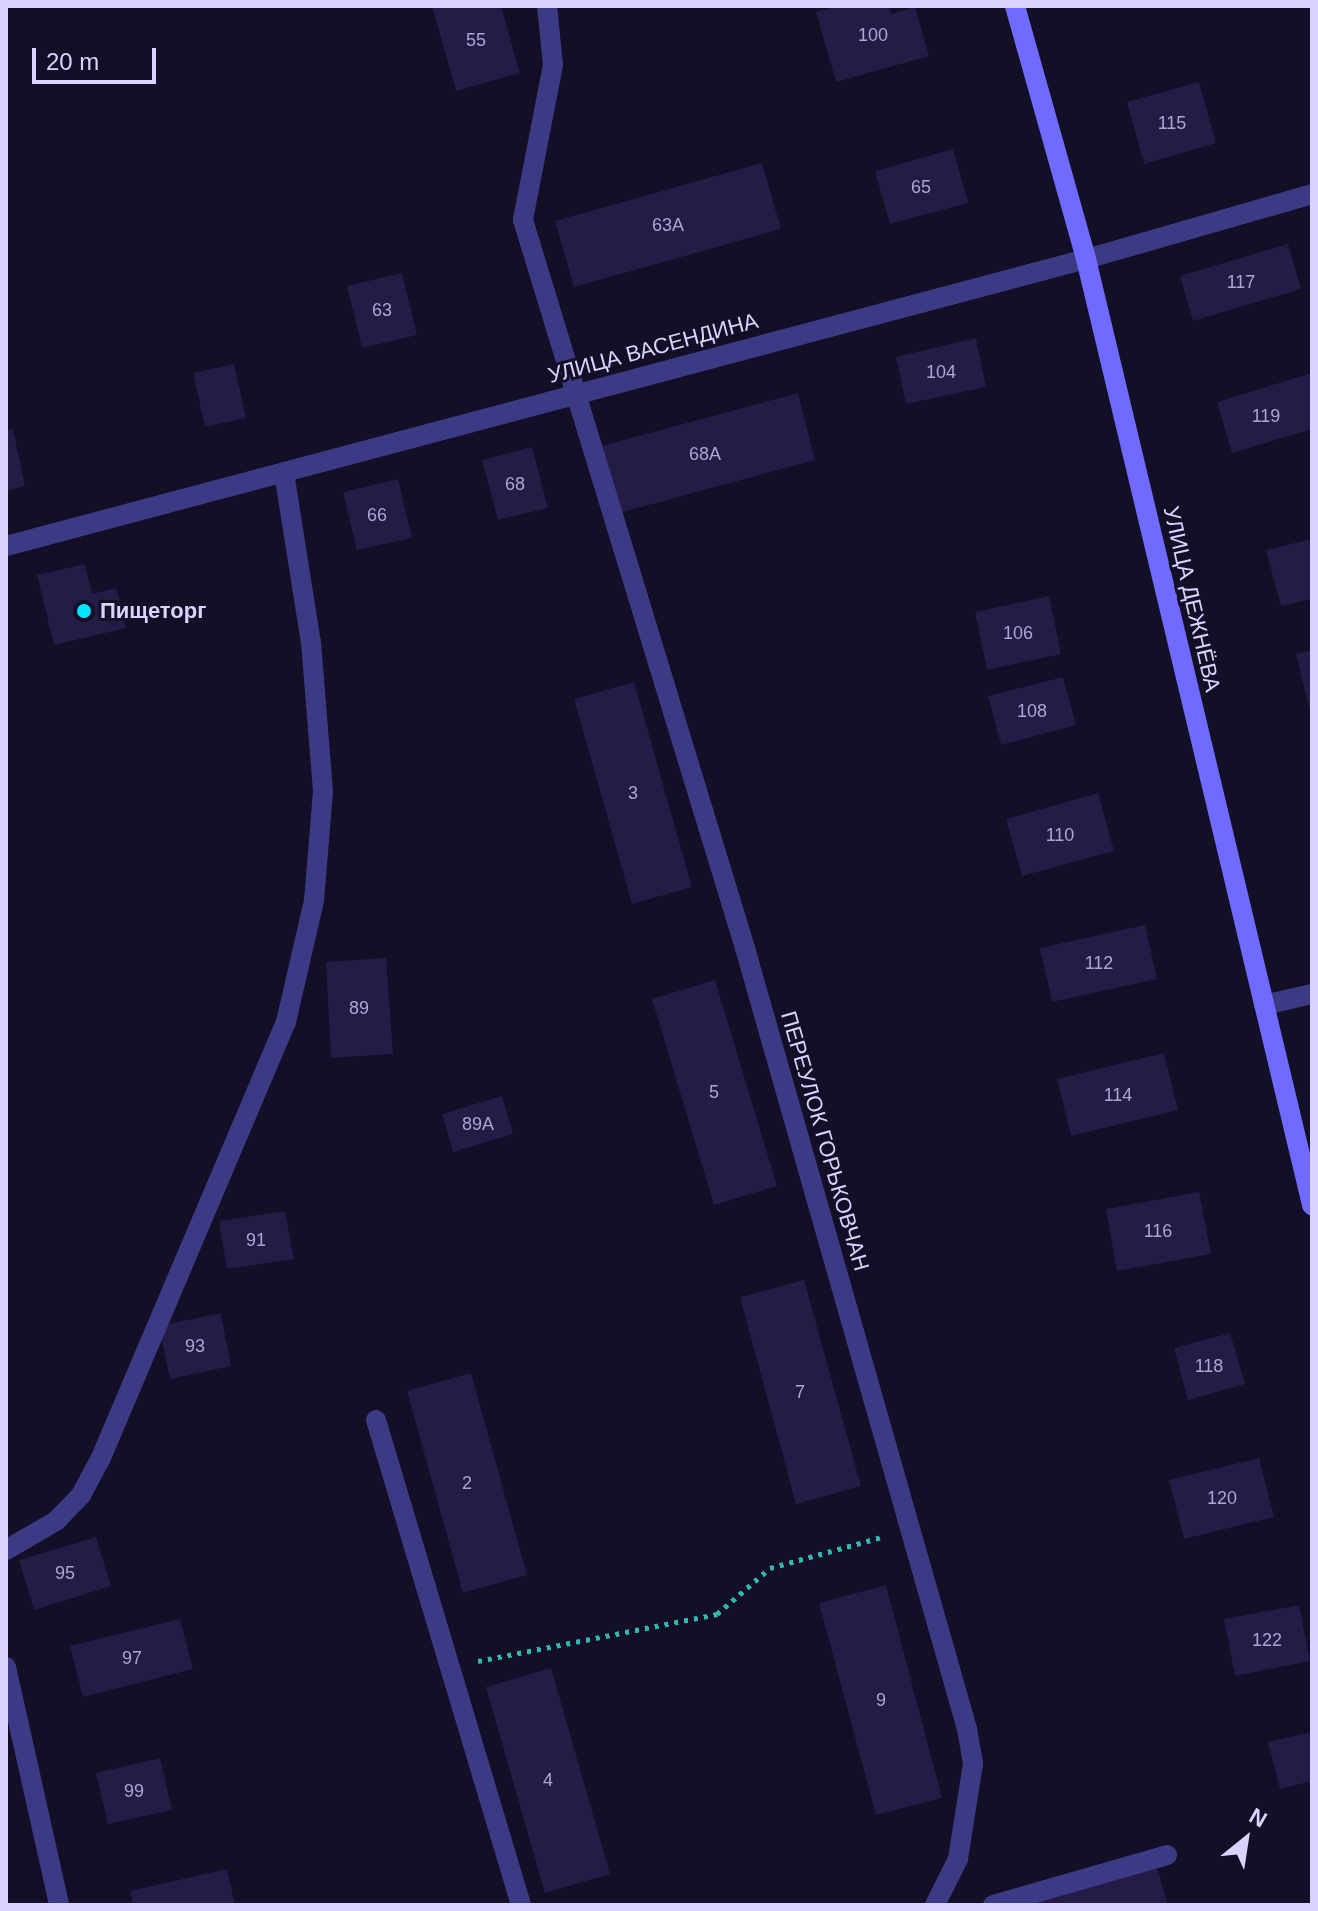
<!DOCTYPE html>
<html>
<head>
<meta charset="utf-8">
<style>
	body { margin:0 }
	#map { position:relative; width:1318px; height:1911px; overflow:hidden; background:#130f26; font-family:Arial,sans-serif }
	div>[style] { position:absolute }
	.building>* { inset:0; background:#241b47 }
	.path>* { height:5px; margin-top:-2.5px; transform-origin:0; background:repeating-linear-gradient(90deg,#2fb8b0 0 4px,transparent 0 10px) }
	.service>* { height:20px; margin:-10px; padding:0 10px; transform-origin:10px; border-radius:10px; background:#3d3a85 }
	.minor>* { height:20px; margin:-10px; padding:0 10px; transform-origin:10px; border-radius:10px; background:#3d3a85 }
	.tertiary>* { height:20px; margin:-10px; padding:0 10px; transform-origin:10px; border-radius:10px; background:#3d3a85 }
	.secondary>* { height:20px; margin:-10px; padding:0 10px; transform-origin:10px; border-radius:10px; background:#6f6bff }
	.dots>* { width:22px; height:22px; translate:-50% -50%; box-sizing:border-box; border:4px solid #130f26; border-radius:50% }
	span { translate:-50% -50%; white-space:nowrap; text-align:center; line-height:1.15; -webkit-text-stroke:6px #130f26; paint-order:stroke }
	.number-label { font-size:18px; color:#aca6d1 }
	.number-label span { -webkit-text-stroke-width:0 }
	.street-label { font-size:22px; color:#d9d4ff }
	.poi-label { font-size:22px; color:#d9d4ff; font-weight:700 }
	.left { translate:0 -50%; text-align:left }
	.frame { position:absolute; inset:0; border:8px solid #d9d4ff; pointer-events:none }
	.north { position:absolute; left:1206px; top:1799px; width:80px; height:80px; -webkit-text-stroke:6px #130f26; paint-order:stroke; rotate:30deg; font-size:22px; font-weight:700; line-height:32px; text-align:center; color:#d9d4ff }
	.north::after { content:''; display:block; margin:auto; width:28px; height:36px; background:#d9d4ff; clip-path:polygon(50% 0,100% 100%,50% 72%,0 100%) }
	.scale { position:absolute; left:32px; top:48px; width:124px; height:36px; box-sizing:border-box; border:4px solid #d9d4ff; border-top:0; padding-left:10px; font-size:24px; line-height:28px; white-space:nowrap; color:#d9d4ff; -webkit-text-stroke:6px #130f26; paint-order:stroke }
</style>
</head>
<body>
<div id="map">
	<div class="building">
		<div style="clip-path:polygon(432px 6px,501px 6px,520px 73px,456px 91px)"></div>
		<div style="clip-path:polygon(840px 6px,889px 6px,891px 14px,915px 7px,929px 56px,836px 82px,816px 12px)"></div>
		<div style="clip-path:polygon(1199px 82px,1216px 143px,1144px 164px,1127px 102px)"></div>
		<div style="clip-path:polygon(953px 149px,968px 203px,890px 224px,875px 171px)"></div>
		<div style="clip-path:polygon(762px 163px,781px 229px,574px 287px,555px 221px)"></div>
		<div style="clip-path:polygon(1288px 244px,1301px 289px,1193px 321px,1180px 276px)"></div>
		<div style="clip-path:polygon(402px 273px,417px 335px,362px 348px,347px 286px)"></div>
		<div style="clip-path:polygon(976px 338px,986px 387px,906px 404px,896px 357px)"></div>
		<div style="clip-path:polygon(234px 364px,246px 418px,205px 427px,193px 373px)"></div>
		<div style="clip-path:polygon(1312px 373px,1312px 429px,1232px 453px,1217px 402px)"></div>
		<div style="clip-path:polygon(798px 393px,815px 460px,612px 515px,594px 448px)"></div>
		<div style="clip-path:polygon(13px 429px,25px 486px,6px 491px,6px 431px)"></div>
		<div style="clip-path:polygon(532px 447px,548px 508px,498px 520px,482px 460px)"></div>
		<div style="clip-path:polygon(398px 479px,412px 538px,357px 550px,343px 492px)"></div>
		<div style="clip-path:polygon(1312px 539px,1312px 599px,1281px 606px,1266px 550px)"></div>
		<div style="clip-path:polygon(85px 564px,92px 594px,116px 588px,126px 628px,54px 645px,37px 575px)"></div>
		<div style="clip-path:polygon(1049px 596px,1061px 654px,987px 670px,975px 612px)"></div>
		<div style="clip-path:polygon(1312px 650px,1312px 706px,1309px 707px,1296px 654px)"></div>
		<div style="clip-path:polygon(1063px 677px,1076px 725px,1001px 745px,988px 696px)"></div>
		<div style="clip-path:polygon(634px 682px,692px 887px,632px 904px,574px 699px)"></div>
		<div style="clip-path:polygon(1098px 793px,1114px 851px,1022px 876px,1006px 819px)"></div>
		<div style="clip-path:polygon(1145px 925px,1157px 979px,1052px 1002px,1040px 948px)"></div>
		<div style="clip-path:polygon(386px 958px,393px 1054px,331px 1058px,326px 962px)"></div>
		<div style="clip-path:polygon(715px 980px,777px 1186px,714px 1205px,652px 999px)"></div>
		<div style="clip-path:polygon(1164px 1053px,1178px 1110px,1071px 1136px,1057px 1079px)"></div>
		<div style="clip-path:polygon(502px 1096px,513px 1134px,453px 1152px,442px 1114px)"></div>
		<div style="clip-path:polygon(1199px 1192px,1211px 1254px,1117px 1271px,1106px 1209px)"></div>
		<div style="clip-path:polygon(285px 1211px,294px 1259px,227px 1269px,219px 1221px)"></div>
		<div style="clip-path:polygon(804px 1280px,861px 1486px,796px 1504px,740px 1297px)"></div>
		<div style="clip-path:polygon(221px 1313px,231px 1366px,170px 1379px,159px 1326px)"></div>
		<div style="clip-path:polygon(1230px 1333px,1245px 1384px,1188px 1400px,1174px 1348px)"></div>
		<div style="clip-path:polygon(471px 1373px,527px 1575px,463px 1593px,407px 1391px)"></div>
		<div style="clip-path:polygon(1259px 1458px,1274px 1517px,1184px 1539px,1169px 1480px)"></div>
		<div style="clip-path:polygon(96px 1537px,111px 1586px,34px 1610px,19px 1560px)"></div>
		<div style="clip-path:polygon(886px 1585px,942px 1798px,876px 1815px,819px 1603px)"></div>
		<div style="clip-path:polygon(1299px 1605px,1310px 1661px,1235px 1676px,1224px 1619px)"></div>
		<div style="clip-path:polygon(180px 1619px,193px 1669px,83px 1697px,70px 1646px)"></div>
		<div style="clip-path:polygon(551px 1668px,610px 1874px,545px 1893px,486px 1687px)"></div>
		<div style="clip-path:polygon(1312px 1732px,1312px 1781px,1280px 1789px,1268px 1742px)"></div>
		<div style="clip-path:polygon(160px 1758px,172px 1810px,108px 1824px,96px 1773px)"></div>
		<div style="clip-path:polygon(1156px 1863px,1168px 1905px,1009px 1905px)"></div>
		<div style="clip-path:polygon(227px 1869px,235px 1905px,133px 1905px,130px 1891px)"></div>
	</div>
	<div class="path">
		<div style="left:478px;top:1661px;width:244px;rotate:-11.1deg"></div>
		<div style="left:717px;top:1614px;width:70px;rotate:-41deg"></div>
		<div style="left:770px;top:1568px;width:116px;rotate:-15.5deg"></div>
	</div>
	<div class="service">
		<div style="left:376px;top:1420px;width:506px;rotate:73.35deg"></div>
		<div style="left:6px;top:1550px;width:58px;rotate:-30.1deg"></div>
		<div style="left:56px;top:1521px;width:36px;rotate:-46deg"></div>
		<div style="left:81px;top:1495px;width:40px;rotate:-62deg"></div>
		<div style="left:100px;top:1460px;width:476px;rotate:-67deg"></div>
		<div style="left:286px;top:1022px;width:124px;rotate:-77deg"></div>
		<div style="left:314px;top:901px;width:110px;rotate:-85.3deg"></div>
		<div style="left:323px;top:791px;width:148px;rotate:-94.6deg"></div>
		<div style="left:311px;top:643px;width:173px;rotate:-99deg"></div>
		<div style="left:993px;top:1905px;width:181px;rotate:-16deg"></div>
	</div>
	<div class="minor">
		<div style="left:547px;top:6px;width:59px;rotate:84.2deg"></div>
		<div style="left:553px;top:65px;width:158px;rotate:101deg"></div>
		<div style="left:523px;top:220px;width:761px;rotate:73.04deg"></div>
		<div style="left:745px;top:948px;width:812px;rotate:74.13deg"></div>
		<div style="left:967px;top:1729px;width:36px;rotate:80deg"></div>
		<div style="left:973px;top:1764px;width:96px;rotate:99deg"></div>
		<div style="left:958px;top:1859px;width:51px;rotate:116.6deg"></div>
		<div style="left:1086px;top:259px;width:235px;rotate:-16deg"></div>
		<div style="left:1264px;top:1005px;width:49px;rotate:-12.9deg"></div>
		<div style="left:6px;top:1667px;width:244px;rotate:77.4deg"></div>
	</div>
	<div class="tertiary">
		<div style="left:6px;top:546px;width:1117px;rotate:-14.88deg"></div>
	</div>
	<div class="secondary">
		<div style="left:1015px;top:6px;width:263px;rotate:74.3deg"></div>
		<div style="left:1086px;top:259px;width:973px;rotate:76.56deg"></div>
	</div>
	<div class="dots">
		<div style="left:84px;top:611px;background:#00e5ff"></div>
	</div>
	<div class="number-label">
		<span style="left:873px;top:35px">100</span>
		<span style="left:476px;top:40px">55</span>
		<span style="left:1172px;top:123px">115</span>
		<span style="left:921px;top:187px">65</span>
		<span style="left:668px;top:225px">63А</span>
		<span style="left:1241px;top:282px">117</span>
		<span style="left:382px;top:310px">63</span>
		<span style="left:941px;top:372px">104</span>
		<span style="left:1266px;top:416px">119</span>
		<span style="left:705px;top:454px">68А</span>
		<span style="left:515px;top:484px">68</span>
		<span style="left:377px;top:515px">66</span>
		<span style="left:1018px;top:633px">106</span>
		<span style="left:1032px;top:711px">108</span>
		<span style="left:633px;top:793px">3</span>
		<span style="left:1060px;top:835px">110</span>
		<span style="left:1099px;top:963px">112</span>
		<span style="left:359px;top:1008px">89</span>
		<span style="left:714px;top:1092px">5</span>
		<span style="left:1118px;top:1095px">114</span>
		<span style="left:478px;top:1124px">89А</span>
		<span style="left:1158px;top:1231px">116</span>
		<span style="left:256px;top:1240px">91</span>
		<span style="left:195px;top:1346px">93</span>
		<span style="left:1209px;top:1366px">118</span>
		<span style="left:800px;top:1392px">7</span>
		<span style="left:467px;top:1483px">2</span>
		<span style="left:1222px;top:1498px">120</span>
		<span style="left:65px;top:1573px">95</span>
		<span style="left:1267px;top:1640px">122</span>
		<span style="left:132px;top:1658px">97</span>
		<span style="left:881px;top:1700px">9</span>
		<span style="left:548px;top:1780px">4</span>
		<span style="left:134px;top:1791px">99</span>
	</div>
	<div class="street-label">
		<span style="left:653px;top:348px;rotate:-15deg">УЛИЦА ВАСЕНДИНА</span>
		<span style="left:1192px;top:599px;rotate:77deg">УЛИЦА ДЕЖНЁВА</span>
		<span style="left:825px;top:1141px;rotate:74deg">ПЕРЕУЛОК ГОРЬКОВЧАН</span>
	</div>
	<div class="poi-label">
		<span class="left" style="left:100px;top:611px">Пищеторг</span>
	</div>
	<div class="frame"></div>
	<div class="north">N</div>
	<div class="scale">20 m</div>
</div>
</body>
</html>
